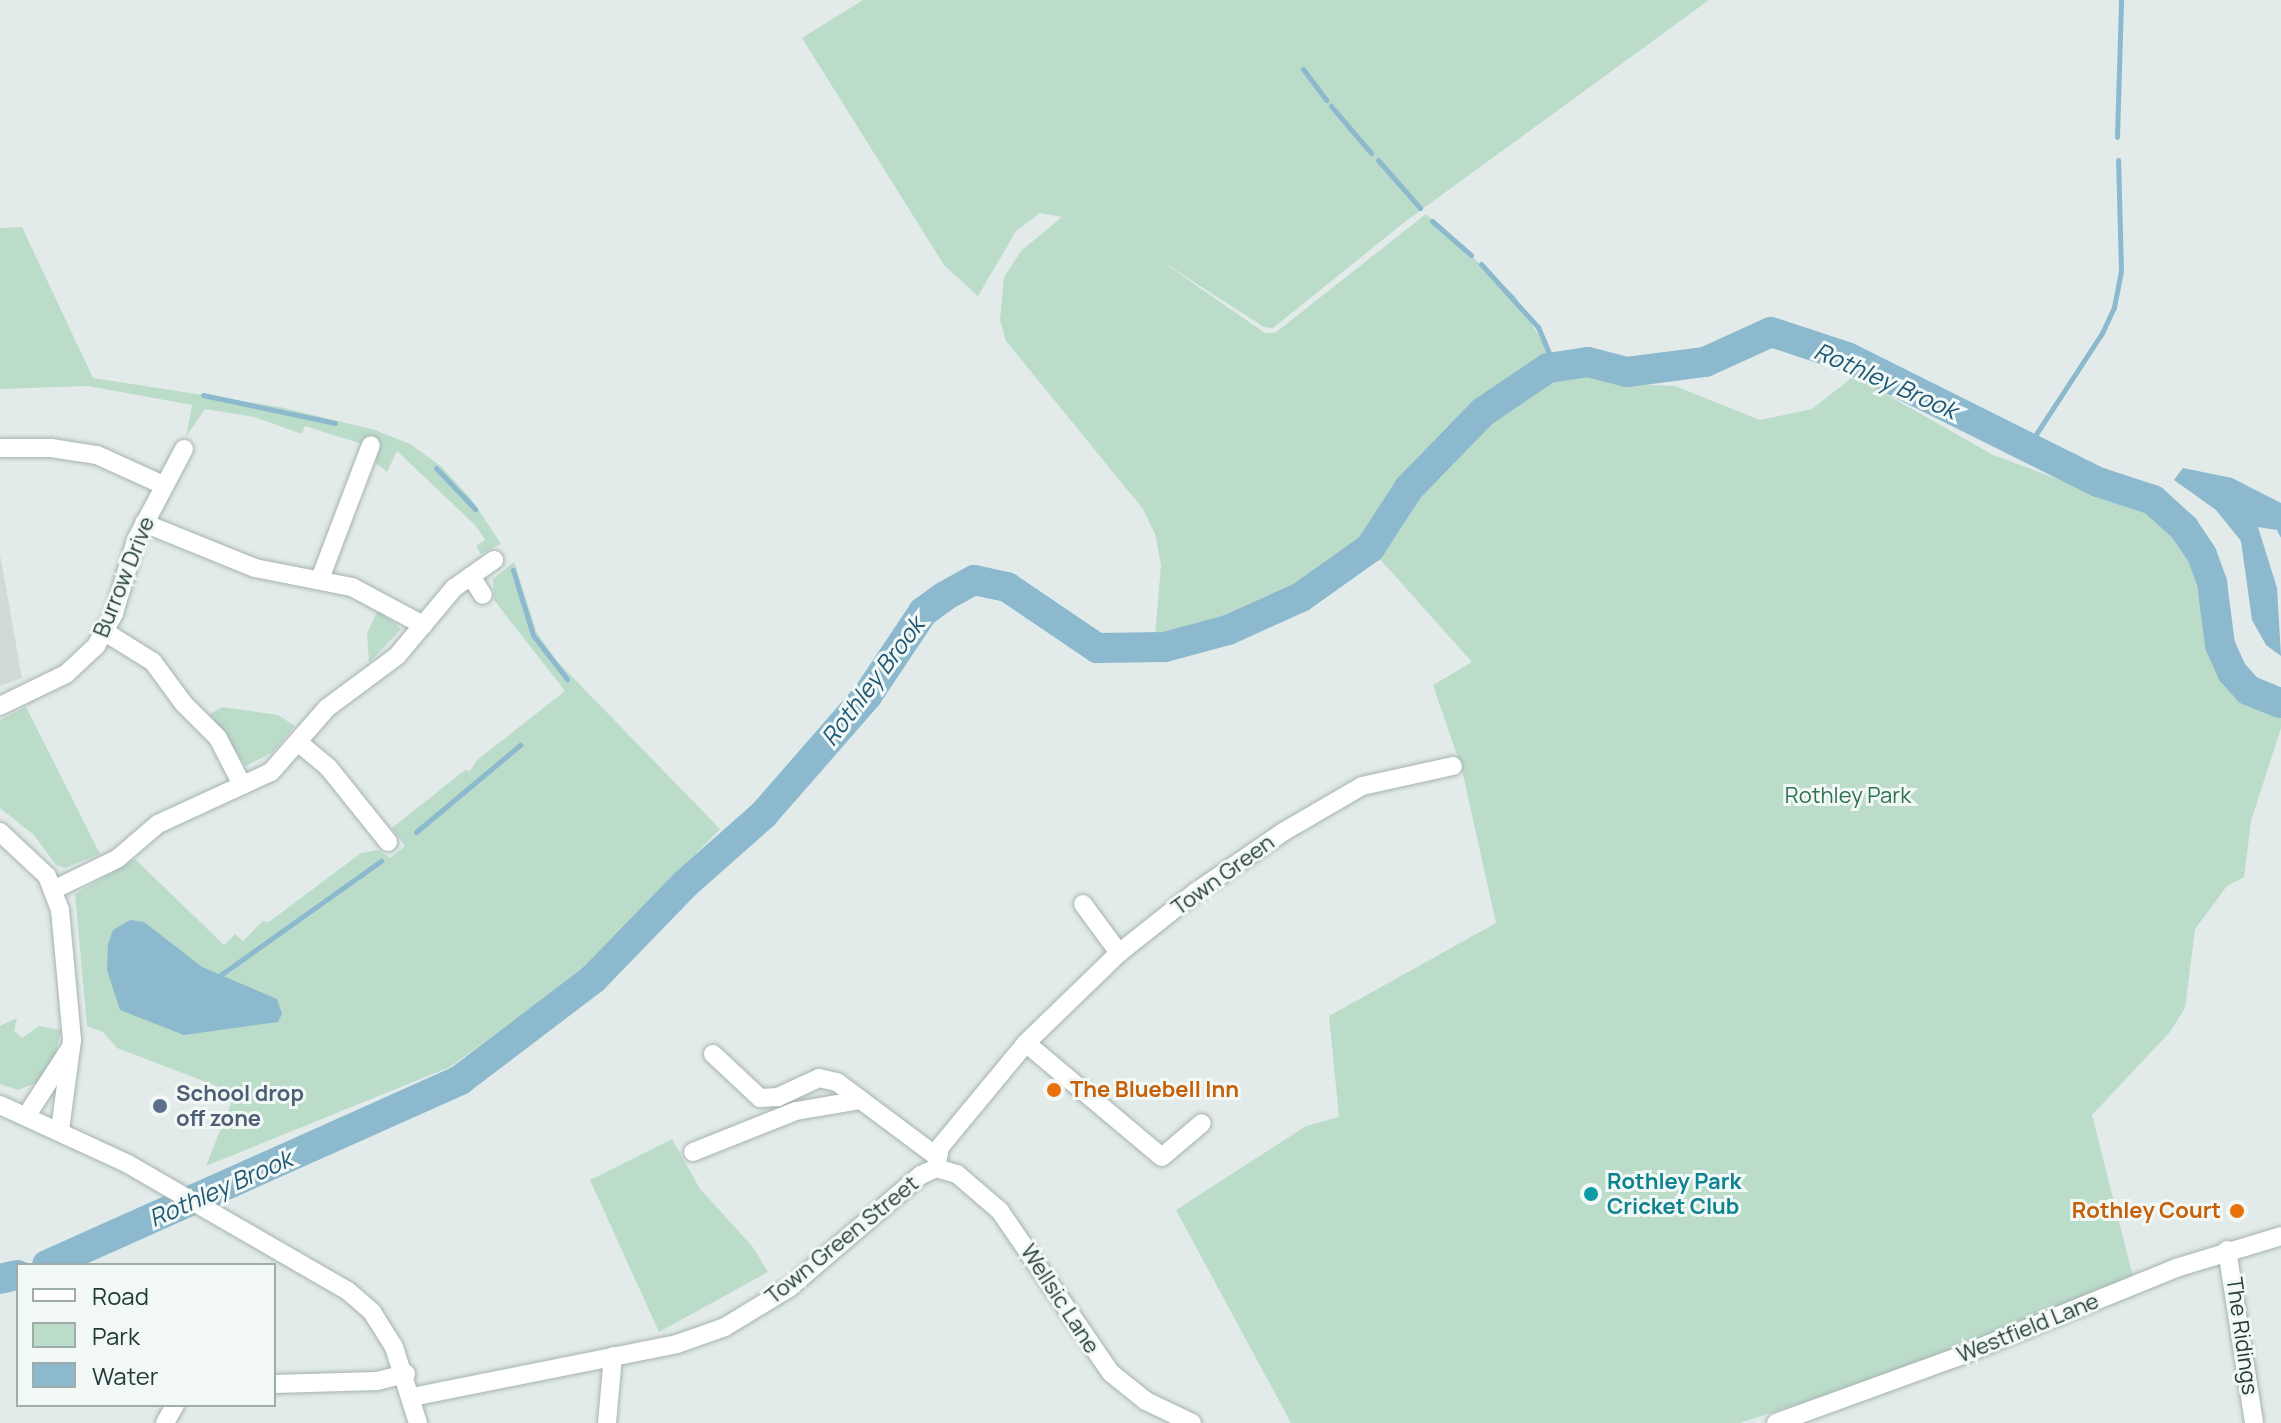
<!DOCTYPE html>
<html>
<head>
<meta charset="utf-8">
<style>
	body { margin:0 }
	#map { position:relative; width:2281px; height:1423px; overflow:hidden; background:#e2ebe9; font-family:Manrope,sans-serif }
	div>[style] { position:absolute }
	.built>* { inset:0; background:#d0dbd8 }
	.green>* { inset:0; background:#bcdcca }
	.water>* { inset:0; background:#8cb9ce }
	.stream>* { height:5px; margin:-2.5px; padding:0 2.5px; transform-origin:2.5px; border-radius:2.5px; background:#8cb9ce }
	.river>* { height:30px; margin:-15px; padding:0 15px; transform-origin:15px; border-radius:15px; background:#8cb9ce }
	.roads { filter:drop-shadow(0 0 2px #a5b3b1) drop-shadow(0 0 2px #a5b3b1) }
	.minor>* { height:18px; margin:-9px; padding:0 9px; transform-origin:9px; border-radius:9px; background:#fff }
	.dots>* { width:22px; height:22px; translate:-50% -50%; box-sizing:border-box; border:4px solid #f2f8f6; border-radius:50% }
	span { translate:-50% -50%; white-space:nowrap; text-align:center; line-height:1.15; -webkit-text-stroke:6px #f2f8f6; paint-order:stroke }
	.street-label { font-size:22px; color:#233c39 }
	.park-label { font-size:22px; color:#2f7053 }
	.food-label { font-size:22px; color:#c56008; font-weight:700 }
	.left { translate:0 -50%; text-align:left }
	.right { translate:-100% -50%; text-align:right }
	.service-label { font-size:22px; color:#4e5e75; font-weight:700 }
	.culture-label { font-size:22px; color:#0d838f; font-weight:700 }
	.water-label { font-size:24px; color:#205975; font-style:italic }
	.legend { position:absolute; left:16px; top:1263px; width:260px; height:144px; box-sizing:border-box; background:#f2f8f6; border:2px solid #9fadaa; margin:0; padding:10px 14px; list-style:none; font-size:24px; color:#233c39 }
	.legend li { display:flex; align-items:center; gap:16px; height:40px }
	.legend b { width:40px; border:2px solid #9fadaa }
</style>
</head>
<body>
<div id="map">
	<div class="built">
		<div style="clip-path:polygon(0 554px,22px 678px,0 686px)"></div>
	</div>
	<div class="green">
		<div style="clip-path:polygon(863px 0,1709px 0,1406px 221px,1273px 328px,1264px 327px,1158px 259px,1265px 333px,1275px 333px,1426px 214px,1515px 296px,1563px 376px,1598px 373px,1628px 384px,1675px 386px,1760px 420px,1812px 409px,1854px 376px,1993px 455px,2153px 514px,2177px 540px,2192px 563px,2208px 641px,2221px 672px,2247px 704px,2281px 719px,2281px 728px,2251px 821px,2244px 877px,2227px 886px,2195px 929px,2185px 1008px,2170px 1032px,2092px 1115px,2133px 1277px,1937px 1358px,1740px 1423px,1291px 1423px,1176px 1210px,1306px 1126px,1339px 1117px,1329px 1016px,1496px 923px,1462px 770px,1433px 685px,1472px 662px,1370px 548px,1301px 597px,1228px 630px,1154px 646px,1161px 565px,1155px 534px,1143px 509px,1006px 341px,1000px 320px,1004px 277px,1022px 250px,1062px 217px,1040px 213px,1016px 231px,978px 296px,944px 265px,802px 38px)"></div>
		<div style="clip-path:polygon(22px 227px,93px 378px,280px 407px,375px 430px,410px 444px,442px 467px,472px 500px,501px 544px,481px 554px,476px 546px,485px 540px,476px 526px,397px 451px,387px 472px,376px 463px,375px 448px,305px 426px,302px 434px,254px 417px,205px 409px,186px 437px,192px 405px,88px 386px,0 389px,0 228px)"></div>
		<div style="clip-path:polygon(514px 562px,537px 633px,557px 661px,720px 829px,581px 972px,450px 1067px,206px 1166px,235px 1093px,117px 1048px,103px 1032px,87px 1026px,75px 894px,135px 859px,224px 945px,235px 934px,243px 941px,263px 921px,269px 922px,361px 853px,378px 850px,390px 858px,405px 846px,392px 828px,465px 770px,470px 771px,477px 760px,565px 691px,494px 600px,493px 579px)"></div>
		<div style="clip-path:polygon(378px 610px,401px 629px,369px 663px,367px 633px)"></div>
		<div style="clip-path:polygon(26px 707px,100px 854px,65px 868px,56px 865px,34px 835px,0 808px,0 720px)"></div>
		<div style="clip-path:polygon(222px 707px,278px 715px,295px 726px,273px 752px,246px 766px,210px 714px)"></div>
		<div style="clip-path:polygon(17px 1018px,14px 1031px,22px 1038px,39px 1026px,61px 1030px,55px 1056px,37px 1083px,18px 1090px,0 1084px,0 1026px)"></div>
		<div style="clip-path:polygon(672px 1139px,700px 1189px,752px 1246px,768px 1272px,659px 1332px,590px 1180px)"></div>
	</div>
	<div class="water">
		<div style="clip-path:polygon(2183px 468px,2232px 478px,2281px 503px,2281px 538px,2277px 530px,2258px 527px,2277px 588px,2281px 656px,2266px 645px,2252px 620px,2241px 541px,2216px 510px,2174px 480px)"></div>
		<div style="clip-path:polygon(130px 920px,144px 922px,202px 967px,277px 999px,282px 1014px,278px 1022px,184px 1035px,120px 1010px,107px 970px,108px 944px,113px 930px)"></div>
	</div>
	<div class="stream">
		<div style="left:1303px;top:69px;width:39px;rotate:53deg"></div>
		<div style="left:1331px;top:106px;width:62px;rotate:49.6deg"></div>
		<div style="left:2117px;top:137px;width:137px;rotate:-88.3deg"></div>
		<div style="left:1378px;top:160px;width:64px;rotate:48.8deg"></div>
		<div style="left:1432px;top:221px;width:52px;rotate:41.1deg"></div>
		<div style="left:1481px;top:264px;width:85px;rotate:47.9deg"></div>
		<div style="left:1538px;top:327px;width:43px;rotate:67deg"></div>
		<div style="left:203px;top:395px;width:135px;rotate:12deg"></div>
		<div style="left:2029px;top:445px;width:134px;rotate:-56.9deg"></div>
		<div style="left:2102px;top:333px;width:29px;rotate:-65deg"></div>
		<div style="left:2114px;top:307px;width:37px;rotate:-79deg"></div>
		<div style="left:2121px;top:271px;width:111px;rotate:-91.5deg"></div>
		<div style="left:436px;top:468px;width:57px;rotate:46.4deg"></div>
		<div style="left:513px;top:570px;width:68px;rotate:72.9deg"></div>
		<div style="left:533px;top:635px;width:56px;rotate:52.3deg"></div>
		<div style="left:416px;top:832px;width:136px;rotate:-39.9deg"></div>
		<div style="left:219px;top:976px;width:199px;rotate:-35.4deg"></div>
	</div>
	<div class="river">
		<div style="left:47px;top:1265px;width:453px;rotate:-24.1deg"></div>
		<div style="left:460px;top:1080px;width:167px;rotate:-37.2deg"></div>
		<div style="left:593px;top:979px;width:132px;rotate:-45.9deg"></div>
		<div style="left:685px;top:884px;width:106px;rotate:-41.5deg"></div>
		<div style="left:764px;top:814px;width:157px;rotate:-48.9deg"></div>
		<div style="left:867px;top:696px;width:101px;rotate:-56.3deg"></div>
		<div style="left:923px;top:612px;width:27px;rotate:-36deg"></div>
		<div style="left:945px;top:596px;width:33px;rotate:-29deg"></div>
		<div style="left:974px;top:580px;width:34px;rotate:12deg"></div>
		<div style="left:1007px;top:587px;width:109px;rotate:34.1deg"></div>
		<div style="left:1097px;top:648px;width:68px;rotate:-0.8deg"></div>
		<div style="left:1165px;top:647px;width:65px;rotate:-15.1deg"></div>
		<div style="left:1228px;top:630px;width:80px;rotate:-24.3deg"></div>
		<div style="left:1301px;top:597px;width:85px;rotate:-35.4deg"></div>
		<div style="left:1370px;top:548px;width:72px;rotate:-57deg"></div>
		<div style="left:1409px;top:488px;width:106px;rotate:-45.8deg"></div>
		<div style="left:1483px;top:412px;width:78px;rotate:-34.1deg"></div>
		<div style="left:1548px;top:368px;width:40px;rotate:-8.5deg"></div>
		<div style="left:1588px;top:362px;width:40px;rotate:14.4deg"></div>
		<div style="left:1627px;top:372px;width:79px;rotate:-7.3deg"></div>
		<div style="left:1705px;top:362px;width:72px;rotate:-24.4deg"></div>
		<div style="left:1771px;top:332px;width:80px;rotate:18.2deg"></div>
		<div style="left:1847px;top:357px;width:280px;rotate:26.5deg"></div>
		<div style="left:2098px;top:482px;width:58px;rotate:18.1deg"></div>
		<div style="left:2153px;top:500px;width:42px;rotate:42.1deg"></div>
		<div style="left:2184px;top:528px;width:32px;rotate:56deg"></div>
		<div style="left:2202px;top:555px;width:30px;rotate:70deg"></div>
		<div style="left:2212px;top:583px;width:63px;rotate:82.6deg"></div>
		<div style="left:2220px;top:645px;width:30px;rotate:66deg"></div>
		<div style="left:2232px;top:672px;width:24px;rotate:48deg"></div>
		<div style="left:2248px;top:690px;width:35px;rotate:22deg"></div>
		<div style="left:0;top:1279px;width:18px;rotate:-13deg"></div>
	</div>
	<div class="roads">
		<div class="minor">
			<div style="left:0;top:448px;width:51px"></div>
			<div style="left:51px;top:448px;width:47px;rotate:8.7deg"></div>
			<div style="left:97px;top:455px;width:72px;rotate:24.4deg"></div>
			<div style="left:144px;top:523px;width:120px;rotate:22.1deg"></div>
			<div style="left:255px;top:568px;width:99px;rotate:11.1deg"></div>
			<div style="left:352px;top:587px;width:81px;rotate:28.2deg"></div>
			<div style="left:471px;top:576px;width:22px;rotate:58deg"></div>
			<div style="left:320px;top:579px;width:143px;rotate:-69.2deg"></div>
			<div style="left:105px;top:632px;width:57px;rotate:32deg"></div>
			<div style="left:153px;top:662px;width:52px;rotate:53.6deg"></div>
			<div style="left:184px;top:704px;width:48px;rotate:45deg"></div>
			<div style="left:218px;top:738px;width:53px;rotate:62.9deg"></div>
			<div style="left:0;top:706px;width:73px;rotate:-25.9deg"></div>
			<div style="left:66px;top:674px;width:41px;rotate:-43deg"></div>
			<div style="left:96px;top:646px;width:38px;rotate:-61deg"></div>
			<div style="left:114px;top:613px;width:76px;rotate:-73.2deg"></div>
			<div style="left:136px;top:540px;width:103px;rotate:-62.2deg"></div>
			<div style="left:298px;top:742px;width:39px;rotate:40deg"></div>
			<div style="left:328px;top:767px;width:96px;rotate:51.3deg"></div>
			<div style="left:0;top:832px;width:64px;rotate:43.1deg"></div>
			<div style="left:47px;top:876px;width:36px;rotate:69deg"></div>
			<div style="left:60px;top:910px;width:131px;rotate:84.7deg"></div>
			<div style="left:72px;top:1040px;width:91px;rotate:97.6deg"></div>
			<div style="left:55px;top:889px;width:69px;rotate:-25.8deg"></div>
			<div style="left:117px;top:859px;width:54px;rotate:-40.5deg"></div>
			<div style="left:158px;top:824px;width:124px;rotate:-24.7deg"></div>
			<div style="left:271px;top:772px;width:85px;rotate:-48.8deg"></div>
			<div style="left:327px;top:708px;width:87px;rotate:-36.6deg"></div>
			<div style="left:397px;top:656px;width:89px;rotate:-50deg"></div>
			<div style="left:454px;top:588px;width:49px;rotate:-35deg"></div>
			<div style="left:1083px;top:904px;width:61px;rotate:53.7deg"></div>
			<div style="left:1026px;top:1043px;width:177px;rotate:40deg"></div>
			<div style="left:1162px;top:1157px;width:52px;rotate:-40.4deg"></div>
			<div style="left:713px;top:1054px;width:64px;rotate:43.1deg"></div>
			<div style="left:760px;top:1098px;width:18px;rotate:-3deg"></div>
			<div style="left:778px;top:1097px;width:45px;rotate:-24.9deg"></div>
			<div style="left:819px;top:1078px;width:18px;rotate:13deg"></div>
			<div style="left:837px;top:1082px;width:30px;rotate:37deg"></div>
			<div style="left:0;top:1105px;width:141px;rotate:24.7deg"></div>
			<div style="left:128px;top:1164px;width:254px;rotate:30deg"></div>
			<div style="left:348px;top:1291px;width:32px;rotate:41deg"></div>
			<div style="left:372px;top:1312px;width:41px;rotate:57.8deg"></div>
			<div style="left:394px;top:1347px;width:80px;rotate:72.5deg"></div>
			<div style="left:27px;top:1115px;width:77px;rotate:-57.1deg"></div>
			<div style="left:693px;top:1152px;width:111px;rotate:-21.7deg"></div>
			<div style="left:796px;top:1111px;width:66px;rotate:-9.6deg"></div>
			<div style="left:861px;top:1100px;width:94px;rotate:36.7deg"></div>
			<div style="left:936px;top:1168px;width:21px;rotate:-79deg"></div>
			<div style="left:940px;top:1147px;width:135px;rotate:-50.4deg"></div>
			<div style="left:1026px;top:1043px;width:129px;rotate:-44.1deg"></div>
			<div style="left:1119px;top:953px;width:98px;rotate:-38.4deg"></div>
			<div style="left:1196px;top:892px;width:106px;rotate:-34.6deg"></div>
			<div style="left:1283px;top:832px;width:91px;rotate:-30.2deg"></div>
			<div style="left:1362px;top:786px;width:93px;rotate:-12.4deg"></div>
			<div style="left:936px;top:1168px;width:22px;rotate:16deg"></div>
			<div style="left:957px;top:1174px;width:57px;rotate:40.7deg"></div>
			<div style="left:1000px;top:1211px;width:196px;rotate:55.6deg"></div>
			<div style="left:1111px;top:1373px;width:45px;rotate:38.7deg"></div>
			<div style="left:1146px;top:1401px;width:51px;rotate:25.6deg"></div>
			<div style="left:2227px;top:1250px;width:175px;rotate:81.1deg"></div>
			<div style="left:274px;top:1384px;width:103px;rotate:-1.7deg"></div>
			<div style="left:377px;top:1381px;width:30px;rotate:-14deg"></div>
			<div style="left:412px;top:1397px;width:270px;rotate:-11.3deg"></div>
			<div style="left:677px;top:1344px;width:51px;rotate:-19.5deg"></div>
			<div style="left:725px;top:1327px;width:75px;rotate:-31.4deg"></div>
			<div style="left:789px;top:1288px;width:174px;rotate:-40.6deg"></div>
			<div style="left:921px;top:1175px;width:17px;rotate:-25deg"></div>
			<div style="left:165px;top:1423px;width:21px;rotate:-61deg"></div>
			<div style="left:607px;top:1423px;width:67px;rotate:-84.9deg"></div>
			<div style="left:1776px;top:1423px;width:193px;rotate:-20deg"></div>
			<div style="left:1957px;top:1357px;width:236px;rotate:-22.1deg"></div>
			<div style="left:2176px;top:1268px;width:110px;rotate:-16.9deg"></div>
		</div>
	</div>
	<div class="dots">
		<div style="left:1054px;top:1090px;background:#e8710a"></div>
		<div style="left:160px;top:1106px;background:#5c6f8a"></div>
		<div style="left:1591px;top:1194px;background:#0f9aa8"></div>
		<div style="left:2237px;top:1211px;background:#e8710a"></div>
	</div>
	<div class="street-label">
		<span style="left:124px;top:577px;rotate:-68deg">Burrow Drive</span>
		<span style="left:1223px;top:875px;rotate:-36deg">Town Green</span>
		<span style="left:842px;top:1240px;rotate:-39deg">Town Green Street</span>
		<span style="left:1060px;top:1299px;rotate:57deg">Wellsic Lane</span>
		<span style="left:2028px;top:1328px;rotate:-22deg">Westfield Lane</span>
		<span style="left:2242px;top:1336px;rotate:82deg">The Ridings</span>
	</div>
	<div class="park-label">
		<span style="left:1848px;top:796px">Rothley Park</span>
	</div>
	<div class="food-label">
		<span class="left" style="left:1070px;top:1090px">The Bluebell Inn</span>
		<span class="right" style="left:2221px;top:1211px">Rothley Court</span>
	</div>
	<div class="service-label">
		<span class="left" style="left:176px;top:1106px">School drop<br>off zone</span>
	</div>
	<div class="culture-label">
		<span class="left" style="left:1607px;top:1194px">Rothley Park<br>Cricket Club</span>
	</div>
	<div class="water-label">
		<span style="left:1886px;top:380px;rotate:24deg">Rothley Brook</span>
		<span style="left:872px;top:681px;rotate:-53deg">Rothley Brook</span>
		<span style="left:220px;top:1188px;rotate:-24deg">Rothley Brook</span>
	</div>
	<ul class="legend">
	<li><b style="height:10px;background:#fff"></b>Road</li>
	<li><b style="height:22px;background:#bcdcca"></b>Park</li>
	<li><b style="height:22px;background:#8cb9ce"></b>Water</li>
	</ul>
</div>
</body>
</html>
